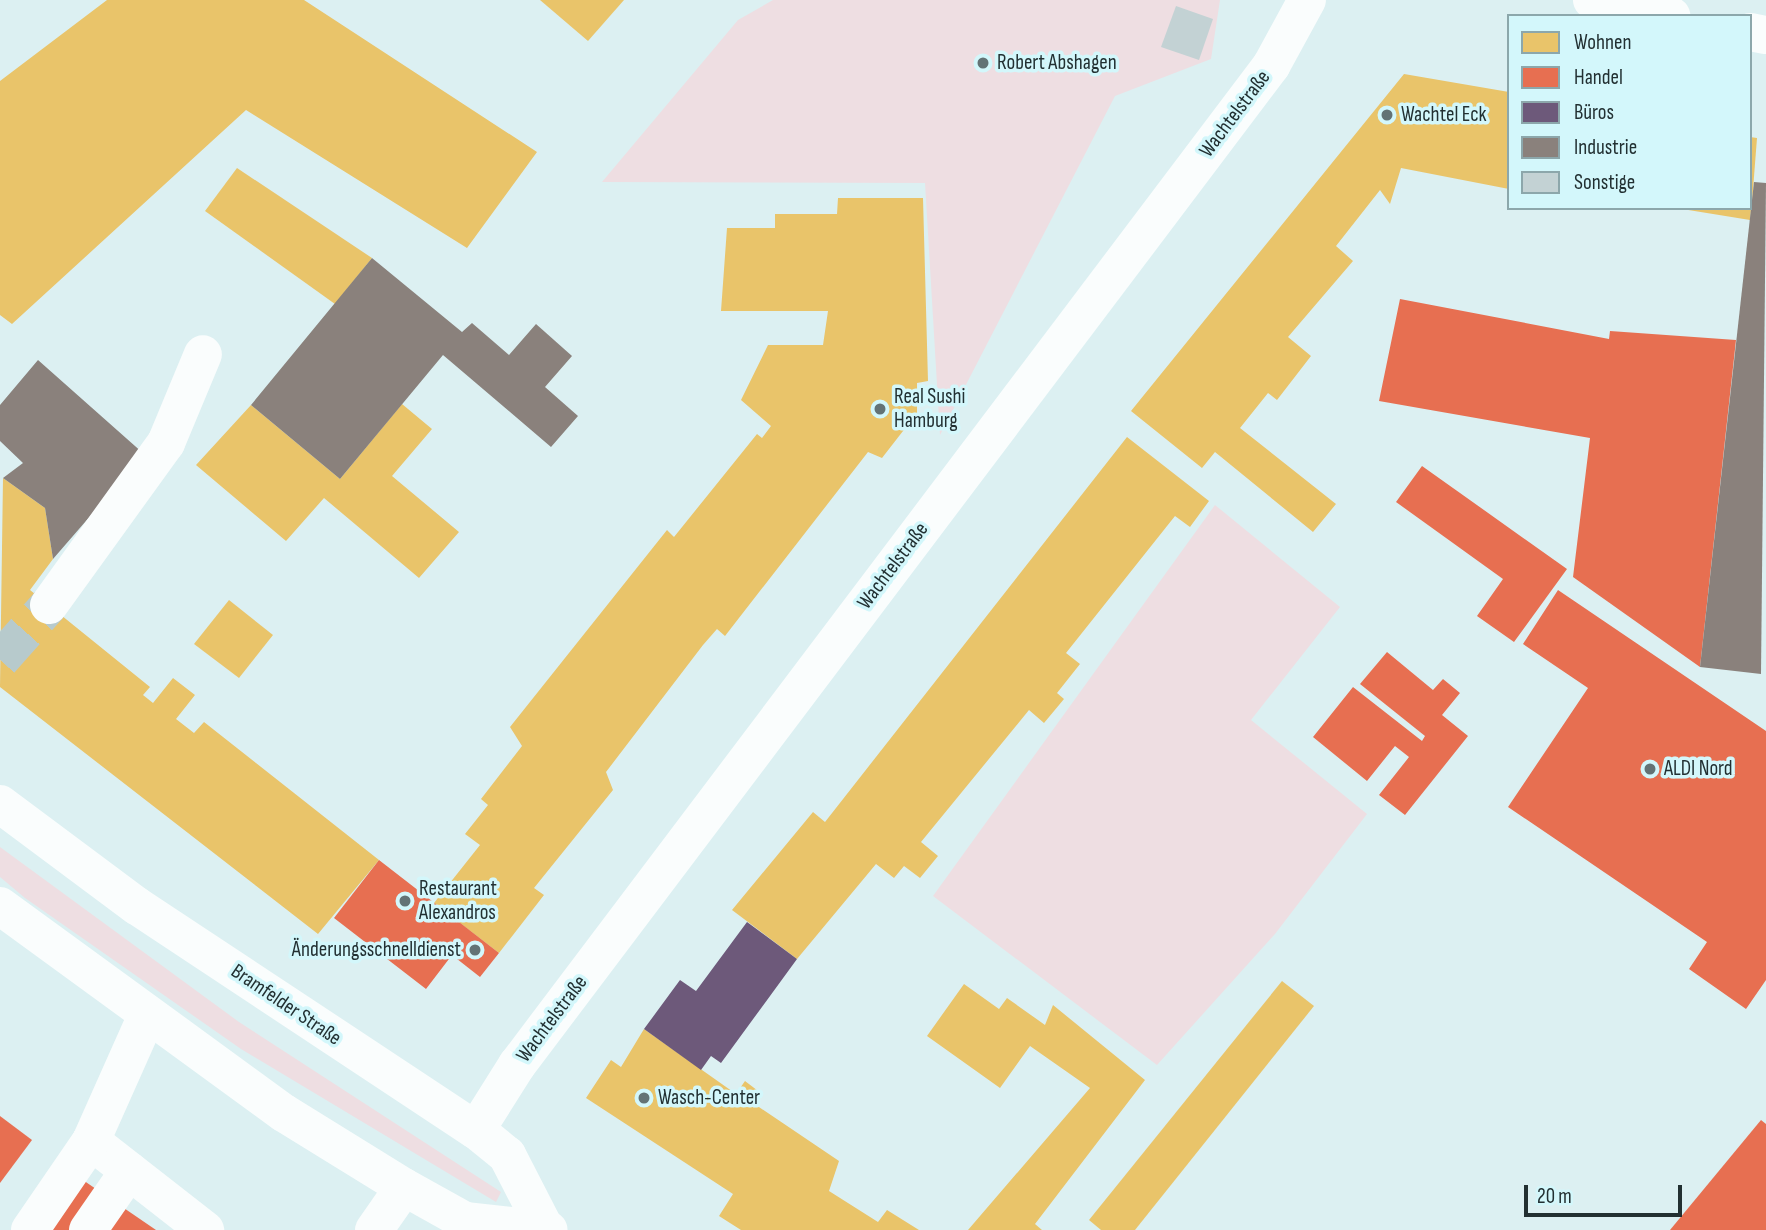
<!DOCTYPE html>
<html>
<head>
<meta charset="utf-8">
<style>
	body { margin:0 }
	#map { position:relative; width:1766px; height:1230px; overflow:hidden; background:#dcf0f2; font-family:"Sofia Sans Condensed",sans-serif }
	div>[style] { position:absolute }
	.green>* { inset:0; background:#eedee2 }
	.homes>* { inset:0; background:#e9c46a }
	.shops>* { inset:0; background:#e76f51 }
	.offices>* { inset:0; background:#6d597a }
	.industry>* { inset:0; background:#8a817c }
	.building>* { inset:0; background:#c3d2d4 }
	.minor-tunnel>* { height:38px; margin-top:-19px; transform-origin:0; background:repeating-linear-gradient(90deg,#b7cacc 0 38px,transparent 0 57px) }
	.minor>* { height:38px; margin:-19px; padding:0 19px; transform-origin:19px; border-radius:19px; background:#fafdfd }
	.major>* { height:38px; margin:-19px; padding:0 19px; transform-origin:19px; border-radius:19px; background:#fafdfd }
	.dots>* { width:19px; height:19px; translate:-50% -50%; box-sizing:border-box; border:4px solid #d3f7fb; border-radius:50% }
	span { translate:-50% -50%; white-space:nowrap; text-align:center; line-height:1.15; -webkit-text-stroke:7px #d3f7fb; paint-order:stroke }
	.poi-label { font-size:21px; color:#223032 }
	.left { translate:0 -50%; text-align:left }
	.right { translate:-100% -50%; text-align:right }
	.street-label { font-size:21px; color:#223032 }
	.legend { position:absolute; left:1507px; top:14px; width:245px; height:196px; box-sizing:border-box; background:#d3f7fb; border:2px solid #8ca7ab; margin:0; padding:9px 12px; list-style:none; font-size:21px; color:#223032 }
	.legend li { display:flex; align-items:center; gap:14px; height:35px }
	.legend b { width:35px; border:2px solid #8ca7ab }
	.scale { position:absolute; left:1524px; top:1185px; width:158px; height:32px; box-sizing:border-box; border:4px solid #223032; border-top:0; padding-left:9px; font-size:21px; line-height:24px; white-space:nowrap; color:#223032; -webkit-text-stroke:5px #d3f7fb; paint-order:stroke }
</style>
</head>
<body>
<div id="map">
	<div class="green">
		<div style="clip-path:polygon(773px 0,1220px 0,1211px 59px,1115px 96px,940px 435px,925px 183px,602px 182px,738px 20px)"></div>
		<div style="clip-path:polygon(1215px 505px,1340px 607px,1251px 720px,1367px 814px,1275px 934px,1157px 1065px,933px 896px)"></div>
		<div style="clip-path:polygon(0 847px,239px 1022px,501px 1192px,496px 1202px,241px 1049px,25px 898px,0 877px)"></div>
	</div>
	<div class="homes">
		<div style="clip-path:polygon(107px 0,304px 0,537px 152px,467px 248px,246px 110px,12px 324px,0 315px,0 81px)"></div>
		<div style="clip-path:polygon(540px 0,624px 0,588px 41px)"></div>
		<div style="clip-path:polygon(1404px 74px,1509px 92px,1509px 189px,1401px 168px,1390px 204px,1380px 190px,1336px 246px,1353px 261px,1288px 337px,1311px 356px,1277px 400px,1268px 393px,1240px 428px,1336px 504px,1313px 532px,1215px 452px,1202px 468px,1131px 411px)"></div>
		<div style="clip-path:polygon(1750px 137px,1757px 138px,1752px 202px,1750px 201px)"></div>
		<div style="clip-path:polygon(237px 168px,372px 258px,335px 304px,205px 211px)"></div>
		<div style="clip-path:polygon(838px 198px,923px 198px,928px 381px,917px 383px,917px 413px,882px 458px,868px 452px,725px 636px,717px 629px,703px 645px,606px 772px,613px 790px,534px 888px,544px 895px,499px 953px,434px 903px,480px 845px,465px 834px,488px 805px,481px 799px,522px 746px,510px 727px,667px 530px,674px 537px,757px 434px,762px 438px,771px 426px,741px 400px,768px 345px,823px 345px,828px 311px,721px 311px,727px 228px,775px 228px,775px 214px,837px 214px)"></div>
		<div style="clip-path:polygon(1676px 208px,1751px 208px,1750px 220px)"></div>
		<div style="clip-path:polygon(402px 404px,432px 429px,392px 476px,459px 532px,419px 578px,324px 498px,286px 541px,196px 465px,251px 405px,340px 479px)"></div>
		<div style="clip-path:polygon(1127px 437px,1209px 501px,1190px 527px,1175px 516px,1066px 653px,1080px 664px,1057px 693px,1064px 699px,1044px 723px,1029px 710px,921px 842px,938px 856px,920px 878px,904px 866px,894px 878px,876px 864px,797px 959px,732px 910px,813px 812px,825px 822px)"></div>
		<div style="clip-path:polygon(3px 478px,45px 508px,53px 559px,30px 590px,150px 687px,143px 695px,153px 703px,173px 678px,195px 695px,176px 719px,194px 733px,204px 722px,379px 860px,318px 934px,0 687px)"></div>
		<div style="clip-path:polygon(229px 600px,273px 635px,239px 678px,194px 644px)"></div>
		<div style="clip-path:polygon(1282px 981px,1314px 1006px,1135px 1230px,1101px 1230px,1089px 1220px)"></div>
		<div style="clip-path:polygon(964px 984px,999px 1009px,1007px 998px,1045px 1025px,1053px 1005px,1145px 1080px,1035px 1224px,1042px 1230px,968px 1230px,1090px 1088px,1030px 1046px,1000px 1088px,927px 1036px)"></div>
		<div style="clip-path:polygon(644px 1029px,736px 1094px,745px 1081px,762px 1094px,756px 1105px,839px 1161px,829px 1191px,878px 1222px,887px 1210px,919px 1230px,741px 1230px,719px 1216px,733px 1194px,586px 1098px,611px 1060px,621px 1067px)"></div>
	</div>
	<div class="shops">
		<div style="clip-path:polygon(1400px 299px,1609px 339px,1610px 331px,1736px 340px,1700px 667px,1573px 577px,1590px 438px,1379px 401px)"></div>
		<div style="clip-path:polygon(1422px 466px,1567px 569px,1514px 642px,1477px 616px,1503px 579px,1396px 502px)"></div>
		<div style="clip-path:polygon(1558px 590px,1766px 731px,1766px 980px,1746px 1009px,1689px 969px,1707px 942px,1508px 807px,1588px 688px,1523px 644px)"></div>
		<div style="clip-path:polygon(1387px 652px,1433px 690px,1443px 679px,1460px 693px,1442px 715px,1468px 736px,1405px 815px,1379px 795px,1409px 757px,1395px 746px,1367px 781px,1313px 737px,1353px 687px,1422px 741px,1425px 736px,1360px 684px)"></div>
		<div style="clip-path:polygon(379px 860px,499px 953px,480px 977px,452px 955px,426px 989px,334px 918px)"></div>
		<div style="clip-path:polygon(0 1116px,32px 1140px,0 1183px)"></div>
		<div style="clip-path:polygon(1761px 1120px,1766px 1124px,1766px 1230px,1670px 1230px)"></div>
		<div style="clip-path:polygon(58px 1163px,156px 1230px,20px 1230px)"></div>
	</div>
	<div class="offices">
		<div style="clip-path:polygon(747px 922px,797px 959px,721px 1063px,711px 1056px,701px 1070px,644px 1029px,680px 980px,696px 991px)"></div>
	</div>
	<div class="industry">
		<div style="clip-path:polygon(1754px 182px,1766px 183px,1761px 674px,1700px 667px)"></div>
		<div style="clip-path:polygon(372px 258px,462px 332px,472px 323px,509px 355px,536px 324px,572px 356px,545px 387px,578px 416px,551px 447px,443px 355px,340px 479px,251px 405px)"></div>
		<div style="clip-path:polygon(38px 360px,144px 454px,53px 559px,45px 508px,3px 478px,23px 463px,0 441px,0 405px)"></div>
	</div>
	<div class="building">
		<div style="clip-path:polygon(1176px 6px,1213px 19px,1199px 60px,1161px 47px)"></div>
	</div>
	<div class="minor-tunnel">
		<div style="left:0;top:660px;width:74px;rotate:-48.3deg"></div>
	</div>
	<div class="minor">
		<div style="left:1592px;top:0;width:81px;rotate:11.4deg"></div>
		<div style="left:1750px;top:32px;width:16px;rotate:11deg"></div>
		<div style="left:49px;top:605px;width:200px;rotate:-54.2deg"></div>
		<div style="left:166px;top:443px;width:96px;rotate:-67.4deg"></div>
		<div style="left:476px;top:1130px;width:77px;rotate:-57.8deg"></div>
		<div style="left:517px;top:1065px;width:1252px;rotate:-52.96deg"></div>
		<div style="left:1271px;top:66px;width:75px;rotate:-61.4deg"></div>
		<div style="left:91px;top:1141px;width:145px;rotate:38deg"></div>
		<div style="left:30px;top:1230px;width:108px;rotate:-55.6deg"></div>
		<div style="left:91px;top:1141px;width:138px;rotate:-66deg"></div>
		<div style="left:88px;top:1230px;width:72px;rotate:-55.2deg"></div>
		<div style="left:374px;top:1230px;width:52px;rotate:-55.1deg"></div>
	</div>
	<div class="major">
		<div style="left:0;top:804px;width:171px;rotate:36.7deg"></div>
		<div style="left:137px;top:906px;width:406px;rotate:33.5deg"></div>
		<div style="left:476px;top:1130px;width:40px;rotate:39deg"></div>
		<div style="left:507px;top:1155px;width:81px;rotate:62.8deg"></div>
		<div style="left:0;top:906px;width:351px;rotate:36.1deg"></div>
		<div style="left:284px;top:1113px;width:141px;rotate:31.7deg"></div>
		<div style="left:404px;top:1187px;width:70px;rotate:29.1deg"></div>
		<div style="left:465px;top:1221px;width:84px;rotate:6.1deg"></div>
	</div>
	<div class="dots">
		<div style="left:983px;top:63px;background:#637375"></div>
		<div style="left:1387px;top:115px;background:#637375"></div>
		<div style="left:880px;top:409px;background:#637375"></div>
		<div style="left:1650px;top:769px;background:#637375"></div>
		<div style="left:405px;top:901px;background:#637375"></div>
		<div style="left:475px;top:950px;background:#637375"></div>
		<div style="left:644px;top:1098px;background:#637375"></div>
	</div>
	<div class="poi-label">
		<span class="left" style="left:997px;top:63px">Robert Abshagen</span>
		<span class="left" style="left:1401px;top:115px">Wachtel Eck</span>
		<span class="left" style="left:894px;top:409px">Real Sushi<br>Hamburg</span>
		<span class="left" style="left:1664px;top:769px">ALDI Nord</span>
		<span class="left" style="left:419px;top:901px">Restaurant<br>Alexandros</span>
		<span class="right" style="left:461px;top:950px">Änderungsschnelldienst</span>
		<span class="left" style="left:658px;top:1098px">Wasch-Center</span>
	</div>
	<div class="street-label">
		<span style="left:1235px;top:114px;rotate:-53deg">Wachtelstraße</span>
		<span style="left:893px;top:566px;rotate:-53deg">Wachtelstraße</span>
		<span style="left:286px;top:1005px;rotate:34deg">Bramfelder Straße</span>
		<span style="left:552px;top:1019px;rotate:-53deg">Wachtelstraße</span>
	</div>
	<ul class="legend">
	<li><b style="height:19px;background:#e9c46a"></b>Wohnen</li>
	<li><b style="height:19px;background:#e76f51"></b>Handel</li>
	<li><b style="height:19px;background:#6d597a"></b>Büros</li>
	<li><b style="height:19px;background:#8a817c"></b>Industrie</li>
	<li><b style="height:19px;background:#c3d2d4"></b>Sonstige</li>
	</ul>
	<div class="scale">20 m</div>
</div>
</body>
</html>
